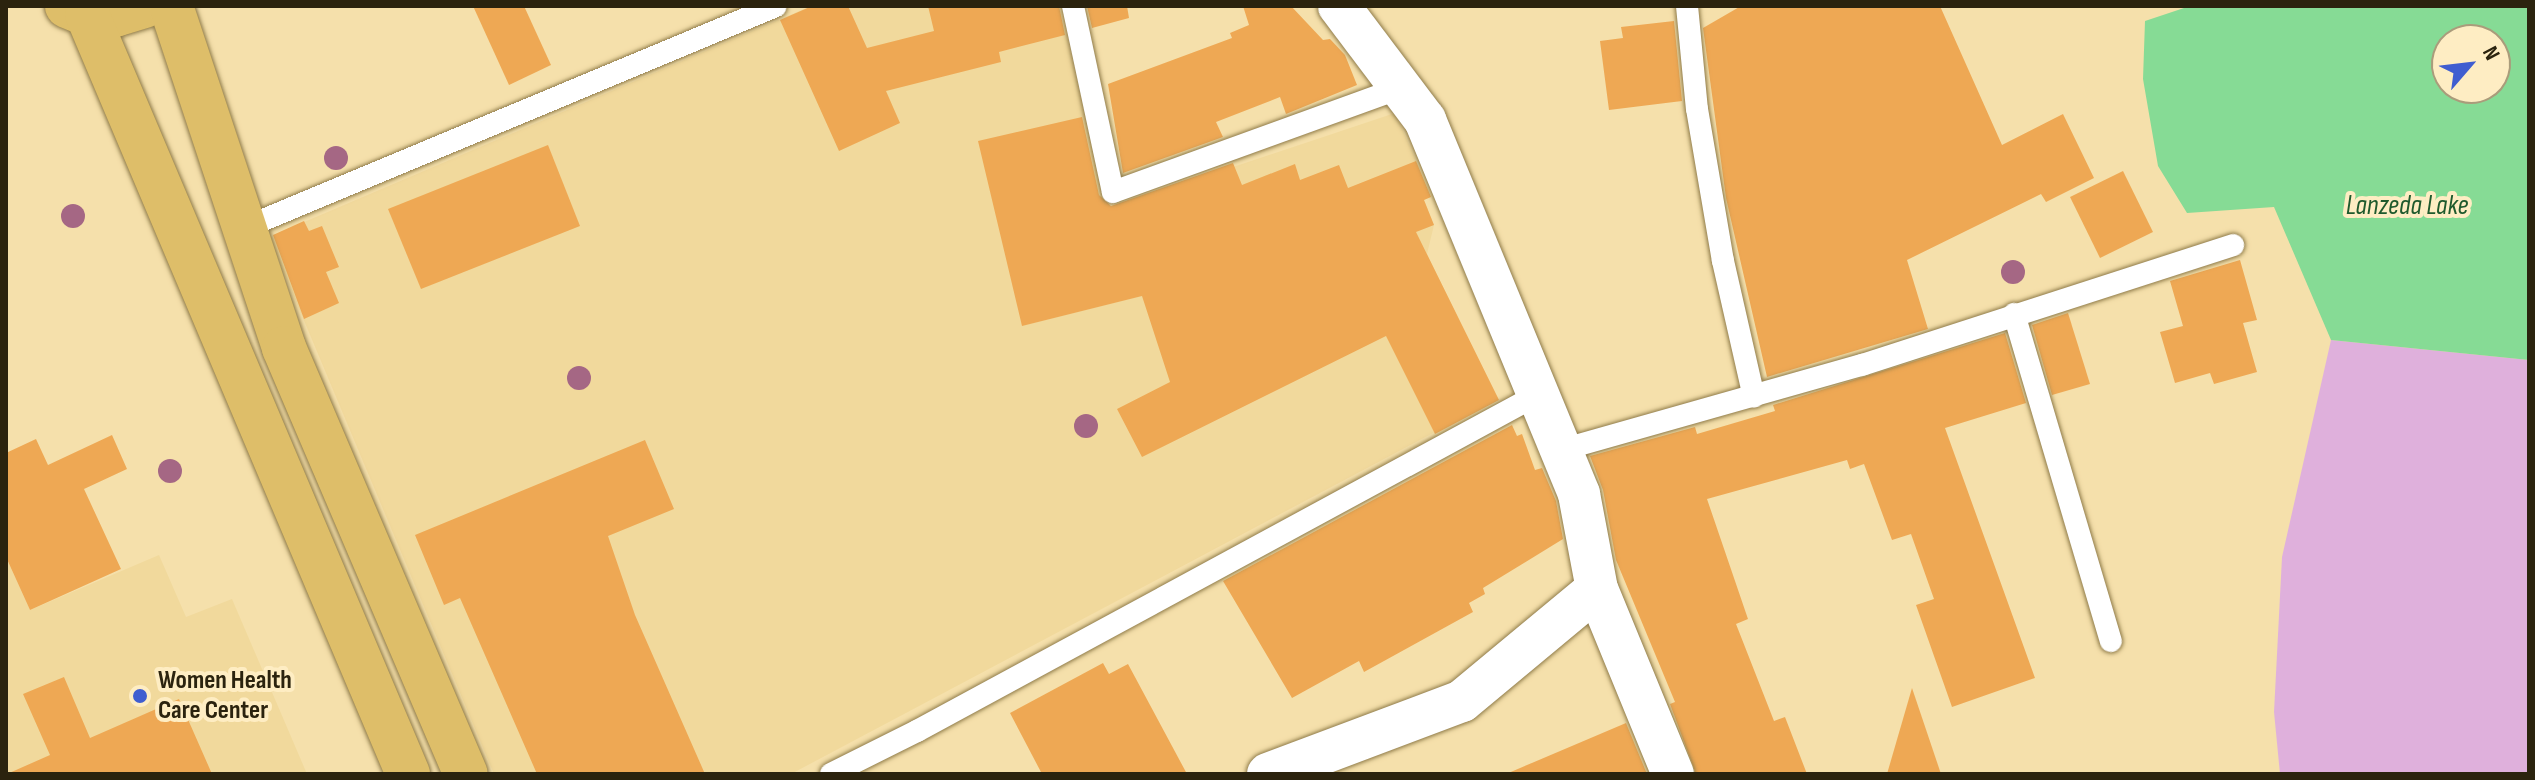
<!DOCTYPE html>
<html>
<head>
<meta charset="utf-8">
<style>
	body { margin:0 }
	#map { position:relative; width:2535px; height:780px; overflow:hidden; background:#f5e0ab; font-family:"Sofia Sans Condensed",sans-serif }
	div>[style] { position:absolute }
	.built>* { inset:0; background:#f1d99c }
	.green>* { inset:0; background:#dfb0dc }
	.water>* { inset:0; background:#86db95 }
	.building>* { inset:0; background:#eea854 }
	.roads { filter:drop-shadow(0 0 2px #8f7b49) drop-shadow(0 0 2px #8f7b49) }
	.lane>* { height:22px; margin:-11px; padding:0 11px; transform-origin:11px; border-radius:11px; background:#fff }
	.street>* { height:42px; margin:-21px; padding:0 21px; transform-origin:21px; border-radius:21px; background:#fff }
	.highway>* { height:44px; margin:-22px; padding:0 22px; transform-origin:22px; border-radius:22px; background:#debe69 }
	.trees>* { width:24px; height:24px; margin:-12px; border-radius:50%; background:#a56784 }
	.dots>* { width:22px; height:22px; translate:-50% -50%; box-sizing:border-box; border:4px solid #feedc3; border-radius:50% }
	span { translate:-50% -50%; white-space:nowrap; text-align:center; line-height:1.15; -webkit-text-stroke:8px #feedc3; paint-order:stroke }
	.poi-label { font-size:26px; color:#2b230e; font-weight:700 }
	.left { translate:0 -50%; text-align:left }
	.water-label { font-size:28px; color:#1f5a2d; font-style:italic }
	.frame { position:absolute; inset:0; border:8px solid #2b230e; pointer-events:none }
	.north { position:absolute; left:2431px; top:24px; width:80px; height:80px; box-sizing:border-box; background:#feedc3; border:2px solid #aa9c7b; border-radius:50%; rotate:62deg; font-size:22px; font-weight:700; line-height:32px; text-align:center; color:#2b230e }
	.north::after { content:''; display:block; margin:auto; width:28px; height:36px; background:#405ed0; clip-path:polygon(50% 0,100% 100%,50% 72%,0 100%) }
</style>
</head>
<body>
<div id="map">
	<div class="built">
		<div style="clip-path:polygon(811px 6px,1060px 6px,1107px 209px,1395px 113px,1432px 196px,1424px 200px,1434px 225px,1427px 254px,1497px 399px,791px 774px,494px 774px,269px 237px)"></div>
		<div style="clip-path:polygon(159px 555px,186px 617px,232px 599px,307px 774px,6px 774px,6px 557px,30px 610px)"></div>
	</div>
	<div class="green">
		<div style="clip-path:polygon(2331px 340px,2529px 360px,2529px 774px,2280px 774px,2274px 712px,2282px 557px)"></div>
	</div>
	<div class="water">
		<div style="clip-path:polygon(evenodd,2190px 6px,2529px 6px,2529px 360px,2331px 340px,2274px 207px,2187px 213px,2158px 166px,2143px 79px,2145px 21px,2190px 6px,2447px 40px,2495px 40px,2495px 88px,2447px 88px,2447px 40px)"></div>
	</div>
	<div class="building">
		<div style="clip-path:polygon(473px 6px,524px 6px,551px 65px,509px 85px)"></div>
		<div style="clip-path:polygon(812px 6px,848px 6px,867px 48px,934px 31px,928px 6px,1059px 6px,1065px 35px,999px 52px,1001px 62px,886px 91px,900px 123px,839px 151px,780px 20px)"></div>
		<div style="clip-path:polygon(1087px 6px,1127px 6px,1129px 18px,1092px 28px)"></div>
		<div style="clip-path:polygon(1243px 6px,1291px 6px,1323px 40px,1330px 39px,1345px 55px,1357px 85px,1286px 114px,1280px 97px,1216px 122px,1223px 137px,1123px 173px,1108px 84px,1232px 38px,1230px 33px,1249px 25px)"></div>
		<div style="clip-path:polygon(1741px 6px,1940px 6px,2002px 145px,2063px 114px,2094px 178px,2046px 202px,2041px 194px,1907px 260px,1928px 329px,1767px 377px,1726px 198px,1703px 28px)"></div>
		<div style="clip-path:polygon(1674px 21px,1682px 101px,1609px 110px,1600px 41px,1623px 38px,1621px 27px)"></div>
		<div style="clip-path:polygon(1082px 117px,1099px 195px,1111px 206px,1233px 163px,1242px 185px,1295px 164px,1300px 180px,1339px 165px,1348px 188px,1416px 161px,1431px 197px,1424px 200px,1434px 225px,1416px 232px,1499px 400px,1435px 434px,1386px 336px,1142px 457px,1117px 409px,1170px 382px,1142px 296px,1022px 326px,978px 141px)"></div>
		<div style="clip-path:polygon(548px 145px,580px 226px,421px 289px,388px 209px)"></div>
		<div style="clip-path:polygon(2123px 171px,2153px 232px,2100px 258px,2070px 197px)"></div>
		<div style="clip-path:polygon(304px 221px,309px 231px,322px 226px,339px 267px,326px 272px,339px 303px,304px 319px,273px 235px)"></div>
		<div style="clip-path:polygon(2240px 260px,2257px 320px,2243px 323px,2257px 372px,2214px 384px,2210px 373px,2175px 383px,2160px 332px,2183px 326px,2170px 281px)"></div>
		<div style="clip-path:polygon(2068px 313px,2090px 384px,2052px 395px,2032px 325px)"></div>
		<div style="clip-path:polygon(2005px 333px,2026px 403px,1945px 428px,2035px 678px,1952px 707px,1916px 605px,1934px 599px,1911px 534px,1892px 540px,1864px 464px,1850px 469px,1847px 460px,1707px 499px,1748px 619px,1736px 624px,1774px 721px,1785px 717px,1807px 774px,1696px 774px,1670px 704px,1675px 702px,1616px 560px,1603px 490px,1590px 456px,1695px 427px,1697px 434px,1775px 411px,1773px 405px)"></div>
		<div style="clip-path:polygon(1512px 425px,1517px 436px,1522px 434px,1535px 470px,1542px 468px,1556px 501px,1563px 539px,1483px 588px,1485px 594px,1469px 603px,1473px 612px,1364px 672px,1359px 661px,1292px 698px,1223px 581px)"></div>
		<div style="clip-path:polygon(112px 435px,127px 469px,84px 489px,121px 569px,30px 610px,6px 557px,6px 453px,36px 439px,48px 465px)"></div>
		<div style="clip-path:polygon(645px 440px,674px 509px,608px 536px,635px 615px,705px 774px,537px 774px,460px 598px,444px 605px,415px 535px)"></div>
		<div style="clip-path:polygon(1103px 663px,1109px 674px,1128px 664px,1187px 774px,1042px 774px,1010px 713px)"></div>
		<div style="clip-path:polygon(64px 677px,90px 738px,179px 699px,212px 774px,7px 774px,50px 755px,23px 694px)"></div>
		<div style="clip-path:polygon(1912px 688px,1941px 774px,1887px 774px)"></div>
		<div style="clip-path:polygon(1626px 723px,1647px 774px,1506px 774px)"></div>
	</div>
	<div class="roads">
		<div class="lane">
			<div style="left:1073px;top:6px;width:190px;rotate:77.9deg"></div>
			<div style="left:1113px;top:192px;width:305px;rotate:-19.9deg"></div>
			<div style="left:1687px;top:6px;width:103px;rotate:84.5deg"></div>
			<div style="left:1697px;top:109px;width:154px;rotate:80.3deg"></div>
			<div style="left:1723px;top:261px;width:139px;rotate:77.2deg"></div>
			<div style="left:244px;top:228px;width:576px;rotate:-22.65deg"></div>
			<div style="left:2014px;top:314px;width:341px;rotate:73.5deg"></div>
			<div style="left:1561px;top:450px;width:313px;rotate:-15.8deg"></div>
			<div style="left:1862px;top:365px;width:390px;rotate:-17.9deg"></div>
			<div style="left:831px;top:774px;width:96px;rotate:-26.6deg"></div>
			<div style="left:917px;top:731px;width:707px;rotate:-28.45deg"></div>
		</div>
		<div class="street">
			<div style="left:1339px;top:6px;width:143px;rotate:53deg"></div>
			<div style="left:1425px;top:120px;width:404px;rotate:67.6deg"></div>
			<div style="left:1579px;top:494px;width:97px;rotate:79.3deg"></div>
			<div style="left:1268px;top:774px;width:207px;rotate:-20.6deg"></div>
			<div style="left:1462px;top:701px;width:175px;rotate:-39.7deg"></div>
			<div style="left:1597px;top:589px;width:200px;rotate:67.7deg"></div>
		</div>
		<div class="highway">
			<div style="left:67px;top:6px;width:22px;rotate:22deg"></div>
			<div style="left:87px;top:14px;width:28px;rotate:2deg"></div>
			<div style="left:115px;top:15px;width:30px;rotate:-17deg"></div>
			<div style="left:171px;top:6px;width:360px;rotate:71.7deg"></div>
			<div style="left:284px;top:348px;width:463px;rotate:66.9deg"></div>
			<div style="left:87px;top:14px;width:825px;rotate:67.1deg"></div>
		</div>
	</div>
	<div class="trees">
		<div style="left:336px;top:158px"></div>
		<div style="left:73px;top:216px"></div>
		<div style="left:2013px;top:272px"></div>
		<div style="left:579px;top:378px"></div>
		<div style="left:1086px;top:426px"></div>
		<div style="left:170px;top:471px"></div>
	</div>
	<div class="dots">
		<div style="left:140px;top:696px;background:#405ed0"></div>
	</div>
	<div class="poi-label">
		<span class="left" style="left:158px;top:696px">Women Health<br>Care Center</span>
	</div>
	<div class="water-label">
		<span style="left:2407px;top:206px">Lanzeda Lake</span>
	</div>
	<div class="frame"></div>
	<div class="north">N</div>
</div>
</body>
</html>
